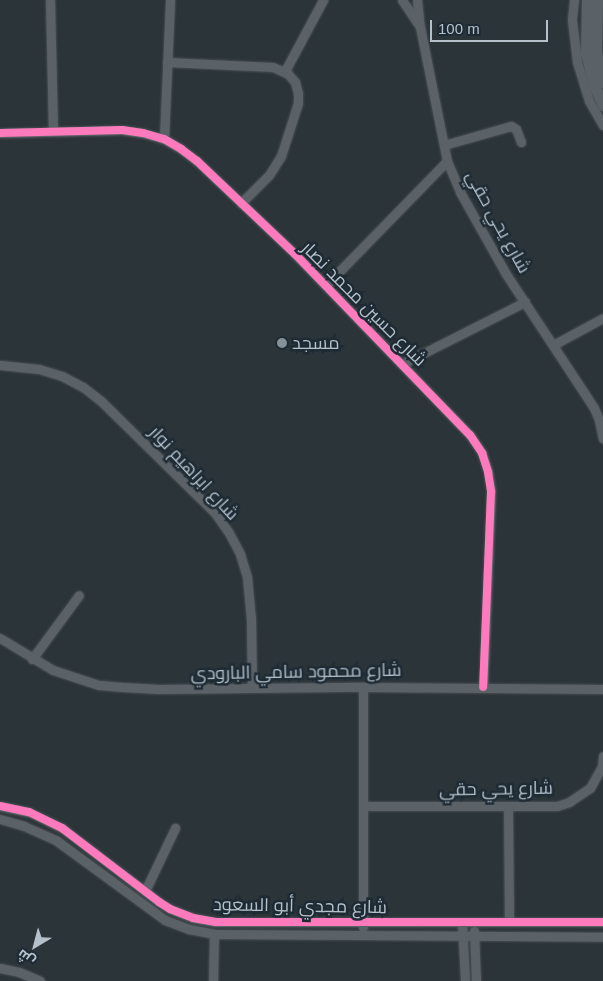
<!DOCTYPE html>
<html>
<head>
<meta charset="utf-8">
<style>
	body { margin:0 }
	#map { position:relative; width:603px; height:981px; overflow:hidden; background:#2b3439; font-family:Arial,Cairo,sans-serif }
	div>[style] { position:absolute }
	.roads { filter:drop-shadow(0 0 1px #495054) drop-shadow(0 0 1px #495054) }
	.minor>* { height:9px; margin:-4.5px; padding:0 4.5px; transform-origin:4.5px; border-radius:4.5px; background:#5b6267 }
	.tertiary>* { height:11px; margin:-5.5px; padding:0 5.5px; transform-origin:5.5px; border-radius:5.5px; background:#5b6267 }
	.cycleway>* { height:8px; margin:-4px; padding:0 4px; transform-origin:4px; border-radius:4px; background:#fd7abc }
	.dots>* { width:14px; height:14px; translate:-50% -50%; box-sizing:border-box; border:2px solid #1e2b34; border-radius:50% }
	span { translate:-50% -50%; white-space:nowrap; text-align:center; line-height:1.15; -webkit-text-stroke:5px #1e2b34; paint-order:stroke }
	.street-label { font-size:18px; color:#b5c1ca }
	.poi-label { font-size:18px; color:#b5c1ca }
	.left { translate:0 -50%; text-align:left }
	.north { position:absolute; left:10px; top:921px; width:50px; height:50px; -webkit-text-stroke:4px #1e2b34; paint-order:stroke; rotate:217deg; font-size:14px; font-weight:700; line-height:20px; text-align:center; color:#b5c1ca }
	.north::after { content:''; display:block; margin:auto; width:18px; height:22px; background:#b5c1ca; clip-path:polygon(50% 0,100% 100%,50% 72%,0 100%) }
	.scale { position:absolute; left:430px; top:20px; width:118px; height:22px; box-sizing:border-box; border:2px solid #b5c1ca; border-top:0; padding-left:6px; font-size:15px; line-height:18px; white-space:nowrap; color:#b5c1ca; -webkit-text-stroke:4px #1e2b34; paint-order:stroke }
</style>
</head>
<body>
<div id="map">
	<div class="roads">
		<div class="minor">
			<div style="left:50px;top:0;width:131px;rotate:88.7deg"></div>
			<div style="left:402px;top:0;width:30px;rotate:56deg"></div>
			<div style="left:417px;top:0;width:27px;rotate:84deg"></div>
			<div style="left:420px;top:27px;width:137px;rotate:78.6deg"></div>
			<div style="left:447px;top:161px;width:34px;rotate:67deg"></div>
			<div style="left:460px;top:192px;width:94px;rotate:60.7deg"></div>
			<div style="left:506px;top:274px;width:160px;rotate:56.7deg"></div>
			<div style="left:594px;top:408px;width:13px;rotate:67deg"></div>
			<div style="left:599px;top:420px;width:19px;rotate:78deg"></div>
			<div style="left:574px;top:0;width:20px;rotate:96deg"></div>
			<div style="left:572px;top:20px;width:42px;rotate:83.2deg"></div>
			<div style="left:577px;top:62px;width:41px;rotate:72.9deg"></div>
			<div style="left:589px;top:101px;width:28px;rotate:60deg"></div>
			<div style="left:167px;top:62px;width:106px;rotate:2.7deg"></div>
			<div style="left:273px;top:67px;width:17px;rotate:25deg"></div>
			<div style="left:288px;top:74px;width:11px;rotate:49deg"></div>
			<div style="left:295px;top:82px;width:11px;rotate:75deg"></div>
			<div style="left:298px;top:93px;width:10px;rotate:90deg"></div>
			<div style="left:298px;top:103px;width:56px;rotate:107.8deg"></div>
			<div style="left:281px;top:156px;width:22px;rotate:122deg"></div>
			<div style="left:269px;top:175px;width:40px;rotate:135deg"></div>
			<div style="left:285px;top:71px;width:81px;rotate:-61.8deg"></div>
			<div style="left:0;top:133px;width:122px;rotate:-1.4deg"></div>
			<div style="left:122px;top:130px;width:21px;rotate:8deg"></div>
			<div style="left:143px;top:133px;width:22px;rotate:16deg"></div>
			<div style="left:164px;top:139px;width:20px;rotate:30deg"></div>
			<div style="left:181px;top:149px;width:20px;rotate:37deg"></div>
			<div style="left:197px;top:161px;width:134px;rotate:43.5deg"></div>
			<div style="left:294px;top:253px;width:253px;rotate:46deg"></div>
			<div style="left:470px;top:435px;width:22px;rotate:56deg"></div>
			<div style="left:482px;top:453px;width:20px;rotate:72deg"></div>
			<div style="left:488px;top:472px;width:20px;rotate:81deg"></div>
			<div style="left:491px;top:492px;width:195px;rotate:92.3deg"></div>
			<div style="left:164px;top:139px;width:139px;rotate:-87.5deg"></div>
			<div style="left:444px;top:145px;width:70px;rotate:-15.8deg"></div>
			<div style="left:511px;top:126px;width:6px;rotate:31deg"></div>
			<div style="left:516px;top:129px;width:14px;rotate:69deg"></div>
			<div style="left:326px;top:285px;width:173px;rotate:-45.7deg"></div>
			<div style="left:553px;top:345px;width:57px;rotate:-28.4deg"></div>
			<div style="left:402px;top:364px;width:138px;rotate:-26.8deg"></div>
			<div style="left:0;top:365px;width:39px;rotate:6deg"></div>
			<div style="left:39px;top:369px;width:24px;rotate:17deg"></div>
			<div style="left:62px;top:376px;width:24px;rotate:28deg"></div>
			<div style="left:83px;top:387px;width:23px;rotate:38deg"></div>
			<div style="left:101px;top:401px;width:160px;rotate:44.5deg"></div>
			<div style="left:215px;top:513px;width:24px;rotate:55deg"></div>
			<div style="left:229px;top:533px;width:24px;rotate:62deg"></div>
			<div style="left:240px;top:554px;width:24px;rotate:73deg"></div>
			<div style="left:247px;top:577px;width:42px;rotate:84.6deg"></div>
			<div style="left:251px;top:619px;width:69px;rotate:89.2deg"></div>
			<div style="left:0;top:638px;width:62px;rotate:31.1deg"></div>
			<div style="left:53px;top:670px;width:48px;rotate:18.1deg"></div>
			<div style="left:99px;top:685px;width:24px;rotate:5deg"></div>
			<div style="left:123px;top:687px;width:36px;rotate:3deg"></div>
			<div style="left:159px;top:689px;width:204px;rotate:-0.6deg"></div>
			<div style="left:363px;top:687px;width:240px;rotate:0.5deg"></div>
			<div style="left:32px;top:659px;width:79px;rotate:-53.7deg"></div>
			<div style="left:363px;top:687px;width:240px;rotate:90deg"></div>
			<div style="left:0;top:806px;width:30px;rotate:12deg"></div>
			<div style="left:29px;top:812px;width:37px;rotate:26deg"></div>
			<div style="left:62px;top:828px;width:122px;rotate:37.3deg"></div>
			<div style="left:159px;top:902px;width:13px;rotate:32deg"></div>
			<div style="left:170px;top:909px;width:25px;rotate:21deg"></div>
			<div style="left:193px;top:918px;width:23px;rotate:10deg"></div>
			<div style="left:216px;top:922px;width:387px"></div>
			<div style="left:363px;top:806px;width:194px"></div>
			<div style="left:557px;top:806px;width:13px;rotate:-18deg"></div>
			<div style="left:569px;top:802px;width:25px;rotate:-34deg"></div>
			<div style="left:590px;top:788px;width:25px;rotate:-61deg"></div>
			<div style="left:602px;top:766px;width:10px;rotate:-84deg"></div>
			<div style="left:508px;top:807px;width:115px;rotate:89.5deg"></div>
			<div style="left:0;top:819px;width:25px;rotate:16deg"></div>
			<div style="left:24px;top:826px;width:36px;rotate:24deg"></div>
			<div style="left:57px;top:841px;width:134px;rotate:36.2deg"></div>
			<div style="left:165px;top:920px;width:26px;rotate:21deg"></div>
			<div style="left:189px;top:929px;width:25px;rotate:11deg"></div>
			<div style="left:214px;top:934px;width:389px;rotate:0.4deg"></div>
			<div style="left:145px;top:891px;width:70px;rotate:-64.5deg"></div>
			<div style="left:462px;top:923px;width:58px;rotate:87deg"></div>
			<div style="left:474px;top:931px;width:50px;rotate:87.7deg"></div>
			<div style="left:0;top:968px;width:19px;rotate:12deg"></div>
			<div style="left:19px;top:972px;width:23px;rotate:23deg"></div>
			<div style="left:213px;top:981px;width:47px;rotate:-88.8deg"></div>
		</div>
		<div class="tertiary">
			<div style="left:587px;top:0;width:53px;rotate:91.1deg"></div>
			<div style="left:586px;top:53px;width:33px;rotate:76deg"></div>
			<div style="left:594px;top:85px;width:22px;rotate:66deg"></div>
			<div style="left:597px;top:0;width:52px;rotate:91.1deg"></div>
			<div style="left:596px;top:52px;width:31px;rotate:77deg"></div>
		</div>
	</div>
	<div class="cycleway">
		<div style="left:0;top:133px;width:122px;rotate:-1.4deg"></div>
		<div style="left:122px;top:130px;width:21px;rotate:8deg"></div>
		<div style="left:143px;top:133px;width:22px;rotate:16deg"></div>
		<div style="left:164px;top:139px;width:20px;rotate:30deg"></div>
		<div style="left:181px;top:149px;width:20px;rotate:37deg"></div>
		<div style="left:197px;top:161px;width:134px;rotate:43.5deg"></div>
		<div style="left:294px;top:253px;width:253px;rotate:46deg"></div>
		<div style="left:470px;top:435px;width:22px;rotate:56deg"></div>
		<div style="left:482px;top:453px;width:20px;rotate:72deg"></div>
		<div style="left:488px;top:472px;width:20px;rotate:81deg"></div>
		<div style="left:491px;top:492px;width:195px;rotate:92.3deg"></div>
		<div style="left:0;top:806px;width:30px;rotate:12deg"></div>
		<div style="left:29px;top:812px;width:37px;rotate:26deg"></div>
		<div style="left:62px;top:828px;width:122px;rotate:37.3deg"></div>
		<div style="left:159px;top:902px;width:13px;rotate:32deg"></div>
		<div style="left:170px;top:909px;width:25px;rotate:21deg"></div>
		<div style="left:193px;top:918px;width:23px;rotate:10deg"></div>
		<div style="left:216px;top:922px;width:387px"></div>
	</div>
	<div class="dots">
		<div style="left:282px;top:343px;background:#859097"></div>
	</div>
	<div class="street-label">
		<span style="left:498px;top:222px;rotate:61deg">شارع يحي حقي</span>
		<span style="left:364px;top:304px;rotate:45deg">شارع حسين محمد نصار</span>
		<span style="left:194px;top:473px;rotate:47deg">شارع ابراهيم نوار</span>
		<span style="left:296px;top:672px;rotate:-1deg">شارع محمود سامي البارودي</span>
		<span style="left:496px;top:789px;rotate:-1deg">شارع يحي حقي</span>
		<span style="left:300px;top:906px;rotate:1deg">شارع مجدي أبو السعود</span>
	</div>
	<div class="poi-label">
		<span class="left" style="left:292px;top:343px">مسجد</span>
	</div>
	<div class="north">ش</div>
	<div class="scale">100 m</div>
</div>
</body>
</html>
